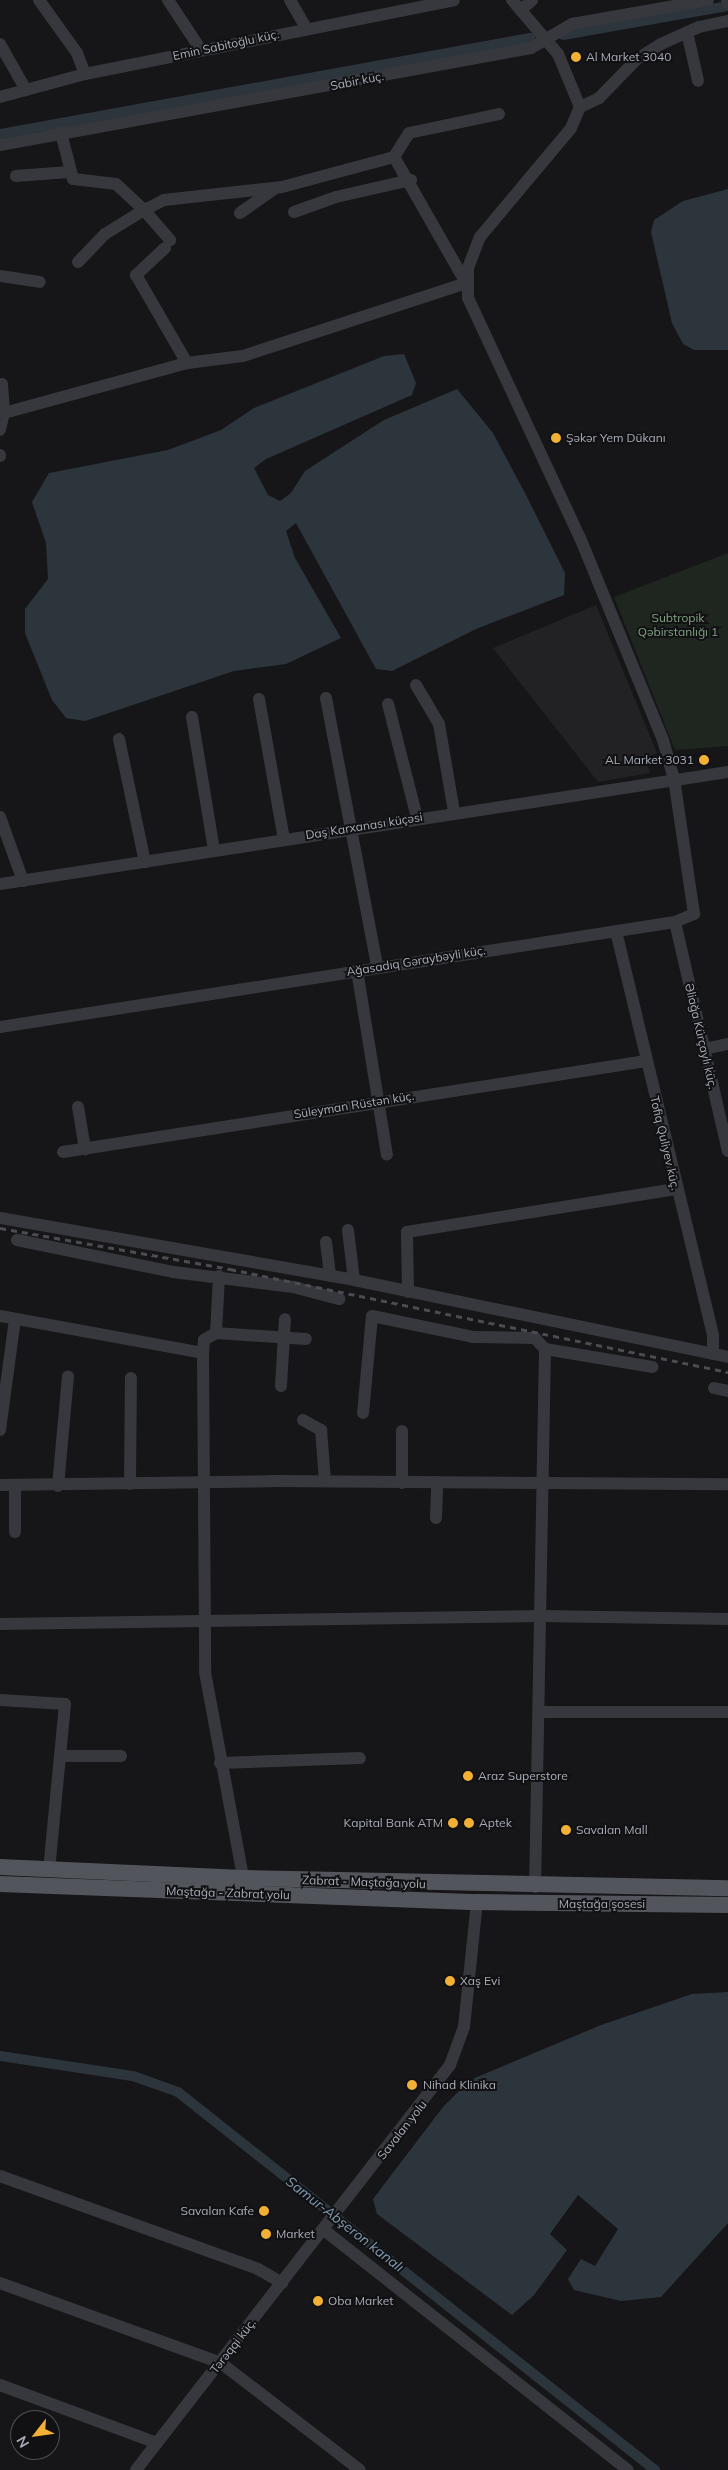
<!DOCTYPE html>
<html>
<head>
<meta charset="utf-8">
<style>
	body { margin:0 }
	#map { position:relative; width:728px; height:2470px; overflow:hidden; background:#161618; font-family:Mulish,sans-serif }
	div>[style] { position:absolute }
	.built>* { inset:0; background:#222225 }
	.green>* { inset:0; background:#1e261f }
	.water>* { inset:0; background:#2c353c }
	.canal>* { height:10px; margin:-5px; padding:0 5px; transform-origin:5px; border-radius:5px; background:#2c353c }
	.minor>* { height:12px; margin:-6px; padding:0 6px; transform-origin:6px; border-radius:6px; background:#37383d }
	.major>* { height:16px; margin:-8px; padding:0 8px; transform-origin:8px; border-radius:8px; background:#53555c }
	.rail>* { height:3px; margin-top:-1.5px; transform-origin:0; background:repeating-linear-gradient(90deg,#4a4c52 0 6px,transparent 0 11px) }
	.dots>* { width:14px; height:14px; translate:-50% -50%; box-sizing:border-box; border:2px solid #111113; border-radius:50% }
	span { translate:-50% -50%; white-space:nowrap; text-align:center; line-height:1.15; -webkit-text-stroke:4px #111113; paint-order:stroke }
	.street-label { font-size:12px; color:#a8adb8 }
	.poi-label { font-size:12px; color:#a8adb8 }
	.left { translate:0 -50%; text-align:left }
	.right { translate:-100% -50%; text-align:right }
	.park-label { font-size:12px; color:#7fa381 }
	.water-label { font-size:14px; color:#7f9bb3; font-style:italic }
	.north { position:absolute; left:10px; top:2410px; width:50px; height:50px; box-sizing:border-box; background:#111113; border:1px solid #4d4f55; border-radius:50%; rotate:240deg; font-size:14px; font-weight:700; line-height:20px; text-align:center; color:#a8adb8 }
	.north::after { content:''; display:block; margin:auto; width:18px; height:22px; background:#f2b134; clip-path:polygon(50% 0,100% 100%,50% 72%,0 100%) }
</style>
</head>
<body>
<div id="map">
	<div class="built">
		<div style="clip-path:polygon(596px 605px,657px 753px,645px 758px,650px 773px,598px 782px,493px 648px)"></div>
	</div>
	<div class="green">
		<div style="clip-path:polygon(728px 553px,728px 746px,675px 750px,614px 597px)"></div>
	</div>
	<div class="water">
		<div style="clip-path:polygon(728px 189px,728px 350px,694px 350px,683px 344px,672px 323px,651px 232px,654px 220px,683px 201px)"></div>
		<div style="clip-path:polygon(404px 354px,416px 383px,412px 395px,266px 459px,254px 468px,268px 495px,280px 501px,291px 493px,305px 471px,384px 420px,457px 389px,493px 433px,526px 495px,565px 573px,564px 595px,476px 629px,392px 671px,376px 669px,296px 523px,286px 531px,295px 558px,341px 638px,286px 664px,234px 671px,85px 721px,66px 718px,52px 700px,25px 633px,25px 609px,48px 579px,46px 543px,32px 502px,49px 473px,168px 450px,221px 430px,254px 408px,384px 356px)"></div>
		<div style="clip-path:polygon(728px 1992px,728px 2223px,661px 2297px,621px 2301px,574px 2290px,568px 2279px,581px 2259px,595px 2266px,618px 2229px,578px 2195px,550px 2234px,567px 2250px,534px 2295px,512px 2315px,377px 2214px,373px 2199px,443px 2107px,470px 2080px,601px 2025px,692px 1994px)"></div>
	</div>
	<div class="canal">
		<div style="left:563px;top:35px;width:168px;rotate:-10deg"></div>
		<div style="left:0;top:134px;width:539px;rotate:-10.27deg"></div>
		<div style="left:0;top:2056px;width:134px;rotate:8.6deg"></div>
		<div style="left:133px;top:2076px;width:48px;rotate:19.6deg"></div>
		<div style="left:178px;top:2092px;width:609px;rotate:38.4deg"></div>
	</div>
	<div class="minor">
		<div style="left:39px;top:0;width:65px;rotate:54.4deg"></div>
		<div style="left:77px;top:53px;width:22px;rotate:69deg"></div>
		<div style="left:168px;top:0;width:60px;rotate:56.6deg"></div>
		<div style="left:290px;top:0;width:34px;rotate:60deg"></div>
		<div style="left:727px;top:0;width:3px;rotate:72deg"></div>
		<div style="left:521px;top:10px;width:15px;rotate:-42deg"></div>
		<div style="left:687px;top:32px;width:50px;rotate:77.3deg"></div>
		<div style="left:0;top:44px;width:53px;rotate:60.5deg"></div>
		<div style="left:0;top:97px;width:88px;rotate:-15.1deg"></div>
		<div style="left:85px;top:74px;width:376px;rotate:-11.3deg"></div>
		<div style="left:580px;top:107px;width:21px;rotate:-25deg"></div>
		<div style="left:599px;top:98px;width:54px;rotate:-45.7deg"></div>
		<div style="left:637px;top:59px;width:28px;rotate:-32deg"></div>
		<div style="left:661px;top:44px;width:42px;rotate:-24.1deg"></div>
		<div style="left:699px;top:27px;width:30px;rotate:-12deg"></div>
		<div style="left:0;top:145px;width:540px;rotate:-10.35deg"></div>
		<div style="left:531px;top:48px;width:48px;rotate:-30.3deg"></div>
		<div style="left:572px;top:24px;width:138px;rotate:-10deg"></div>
		<div style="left:394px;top:157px;width:28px;rotate:-58deg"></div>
		<div style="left:409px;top:133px;width:92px;rotate:-11.9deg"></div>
		<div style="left:16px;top:176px;width:53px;rotate:-4.3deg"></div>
		<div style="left:294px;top:212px;width:45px;rotate:-19.7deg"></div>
		<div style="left:336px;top:197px;width:77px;rotate:-12.8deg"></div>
		<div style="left:240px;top:213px;width:42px;rotate:-35.2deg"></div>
		<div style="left:165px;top:248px;width:40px;rotate:137deg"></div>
		<div style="left:136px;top:275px;width:102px;rotate:59.9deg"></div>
		<div style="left:78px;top:262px;width:39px;rotate:-46deg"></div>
		<div style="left:105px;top:234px;width:46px;rotate:-31.6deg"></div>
		<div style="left:144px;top:210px;width:40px;rotate:49deg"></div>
		<div style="left:0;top:276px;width:40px;rotate:8.5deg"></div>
		<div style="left:2px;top:384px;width:29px;rotate:86deg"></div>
		<div style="left:0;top:430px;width:17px;rotate:-77deg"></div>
		<div style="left:4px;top:413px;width:190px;rotate:-15.3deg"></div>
		<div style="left:187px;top:363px;width:56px;rotate:-7.1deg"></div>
		<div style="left:243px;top:356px;width:235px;rotate:-18.1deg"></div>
		<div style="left:466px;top:283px;width:145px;rotate:-119.7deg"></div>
		<div style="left:394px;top:157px;width:116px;rotate:165deg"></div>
		<div style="left:282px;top:187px;width:119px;rotate:173.7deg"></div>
		<div style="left:164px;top:200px;width:22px;rotate:153deg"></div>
		<div style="left:144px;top:210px;width:38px;rotate:-137deg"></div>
		<div style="left:116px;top:184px;width:43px;rotate:-173.4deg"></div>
		<div style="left:73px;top:179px;width:48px;rotate:-104.6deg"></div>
		<div style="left:0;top:455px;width:1px;rotate:90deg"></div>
		<div style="left:416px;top:685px;width:45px;rotate:59.5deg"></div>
		<div style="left:439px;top:724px;width:89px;rotate:80.3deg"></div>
		<div style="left:326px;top:698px;width:273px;rotate:79.2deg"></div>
		<div style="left:259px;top:699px;width:142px;rotate:79.9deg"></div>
		<div style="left:388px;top:704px;width:118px;rotate:75.7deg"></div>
		<div style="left:192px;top:717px;width:135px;rotate:80.6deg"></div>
		<div style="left:119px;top:739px;width:126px;rotate:78.1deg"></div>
		<div style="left:0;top:817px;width:68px;rotate:70.2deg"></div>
		<div style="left:0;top:884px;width:737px;rotate:-8.75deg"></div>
		<div style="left:675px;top:922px;width:235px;rotate:77deg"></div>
		<div style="left:616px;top:931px;width:416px;rotate:76.5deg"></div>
		<div style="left:713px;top:1336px;width:18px;rotate:90deg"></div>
		<div style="left:357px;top:970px;width:187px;rotate:80.8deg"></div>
		<div style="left:0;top:1027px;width:683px;rotate:-8.84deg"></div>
		<div style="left:675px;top:922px;width:21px;rotate:-23deg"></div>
		<div style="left:694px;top:914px;width:136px;rotate:-98.4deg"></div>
		<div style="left:674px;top:779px;width:41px;rotate:-105.8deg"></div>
		<div style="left:663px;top:740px;width:218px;rotate:-112.3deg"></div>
		<div style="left:580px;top:538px;width:265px;rotate:-115deg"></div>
		<div style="left:468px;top:298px;width:30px;rotate:-90deg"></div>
		<div style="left:468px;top:268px;width:33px;rotate:-69deg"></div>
		<div style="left:480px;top:237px;width:142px;rotate:-50.1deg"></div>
		<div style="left:571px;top:128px;width:23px;rotate:-67deg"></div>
		<div style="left:580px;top:107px;width:57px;rotate:-112.5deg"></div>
		<div style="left:558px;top:54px;width:71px;rotate:-130.4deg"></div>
		<div style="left:704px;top:1049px;width:25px;rotate:-12deg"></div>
		<div style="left:78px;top:1107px;width:43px;rotate:80.5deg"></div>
		<div style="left:63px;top:1152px;width:590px;rotate:-8.87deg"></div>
		<div style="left:0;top:1218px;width:359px;rotate:9.9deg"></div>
		<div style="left:354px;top:1280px;width:382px;rotate:11.6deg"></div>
		<div style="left:348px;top:1230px;width:50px;rotate:83.2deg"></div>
		<div style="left:17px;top:1240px;width:159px;rotate:11.6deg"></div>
		<div style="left:173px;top:1272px;width:121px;rotate:7.1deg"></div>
		<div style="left:293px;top:1287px;width:48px;rotate:14.6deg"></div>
		<div style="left:326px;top:1242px;width:34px;rotate:83deg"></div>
		<div style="left:219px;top:1276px;width:57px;rotate:93deg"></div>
		<div style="left:216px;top:1333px;width:14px;rotate:150deg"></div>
		<div style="left:204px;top:1340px;width:13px;rotate:94deg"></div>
		<div style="left:203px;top:1353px;width:319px;rotate:89.6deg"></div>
		<div style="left:205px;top:1672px;width:209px;rotate:79.5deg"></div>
		<div style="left:408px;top:1292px;width:60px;rotate:-91deg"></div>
		<div style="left:407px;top:1232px;width:272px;rotate:-9.1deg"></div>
		<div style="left:0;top:1316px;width:206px;rotate:10.3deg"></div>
		<div style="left:216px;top:1333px;width:90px;rotate:3.8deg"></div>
		<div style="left:545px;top:1349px;width:109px;rotate:9.5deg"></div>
		<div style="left:281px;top:1386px;width:67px;rotate:-86.6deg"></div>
		<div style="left:714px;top:1388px;width:14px;rotate:12deg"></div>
		<div style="left:363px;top:1413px;width:97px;rotate:-84.7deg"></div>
		<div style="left:372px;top:1316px;width:103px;rotate:11.7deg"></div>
		<div style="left:473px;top:1337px;width:62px;rotate:0.9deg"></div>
		<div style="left:535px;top:1338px;width:15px;rotate:48deg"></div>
		<div style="left:545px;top:1349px;width:538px;rotate:91.06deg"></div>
		<div style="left:303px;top:1420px;width:21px;rotate:29deg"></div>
		<div style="left:321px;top:1430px;width:51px;rotate:85.5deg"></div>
		<div style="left:0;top:1430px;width:112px;rotate:-82.3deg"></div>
		<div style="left:402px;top:1483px;width:52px;rotate:-90deg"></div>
		<div style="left:130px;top:1484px;width:106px;rotate:-89.5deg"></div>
		<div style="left:0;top:1485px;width:271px;rotate:-0.8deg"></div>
		<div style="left:271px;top:1481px;width:457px;rotate:0.4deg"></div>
		<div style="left:58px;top:1486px;width:110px;rotate:-84.8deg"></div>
		<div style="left:436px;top:1518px;width:36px;rotate:-88deg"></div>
		<div style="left:15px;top:1532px;width:46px;rotate:-90deg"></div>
		<div style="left:0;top:1624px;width:542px;rotate:-0.85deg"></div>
		<div style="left:542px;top:1616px;width:186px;rotate:0.9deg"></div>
		<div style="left:0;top:1700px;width:65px;rotate:3.5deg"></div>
		<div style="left:65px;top:1704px;width:166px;rotate:95.5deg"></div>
		<div style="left:539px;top:1712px;width:189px"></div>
		<div style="left:63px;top:1756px;width:58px"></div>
		<div style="left:220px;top:1763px;width:140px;rotate:-2deg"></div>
		<div style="left:0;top:2176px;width:274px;rotate:19.8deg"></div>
		<div style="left:258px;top:2269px;width:28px;rotate:30deg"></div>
		<div style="left:324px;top:2230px;width:387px;rotate:38.3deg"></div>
		<div style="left:0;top:2283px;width:235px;rotate:19.9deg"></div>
		<div style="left:221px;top:2363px;width:175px;rotate:37.6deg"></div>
		<div style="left:0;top:2385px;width:167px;rotate:20.3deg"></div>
		<div style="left:136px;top:2470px;width:512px;rotate:-52.21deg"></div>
		<div style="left:450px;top:2065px;width:40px;rotate:-69.8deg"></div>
		<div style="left:464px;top:2027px;width:126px;rotate:-84.1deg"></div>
	</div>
	<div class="major">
		<div style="left:0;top:1867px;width:243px;rotate:2.6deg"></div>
		<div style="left:243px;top:1878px;width:485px;rotate:1.2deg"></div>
		<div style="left:0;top:1884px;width:477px;rotate:2.2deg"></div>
		<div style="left:477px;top:1902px;width:251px;rotate:0.7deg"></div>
	</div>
	<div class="rail">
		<div style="left:0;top:1228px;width:234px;rotate:10.1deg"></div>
		<div style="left:230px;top:1269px;width:509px;rotate:11.69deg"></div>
	</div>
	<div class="dots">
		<div style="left:576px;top:57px;background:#f2b134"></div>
		<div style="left:556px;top:438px;background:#f2b134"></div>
		<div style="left:704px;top:760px;background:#f2b134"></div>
		<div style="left:468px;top:1776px;background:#f2b134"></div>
		<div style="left:453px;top:1823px;background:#f2b134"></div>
		<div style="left:469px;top:1823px;background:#f2b134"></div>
		<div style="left:566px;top:1830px;background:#f2b134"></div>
		<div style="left:450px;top:1981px;background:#f2b134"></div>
		<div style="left:412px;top:2085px;background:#f2b134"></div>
		<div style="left:264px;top:2211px;background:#f2b134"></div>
		<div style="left:266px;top:2234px;background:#f2b134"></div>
		<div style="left:318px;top:2301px;background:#f2b134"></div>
	</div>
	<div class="street-label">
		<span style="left:226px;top:45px;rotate:-12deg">Emin Sabitoğlu küç.</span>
		<span style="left:357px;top:81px;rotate:-11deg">Sabir küç.</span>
		<span style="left:364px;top:826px;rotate:-9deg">Daş Karxanası küçəsi</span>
		<span style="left:416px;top:961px;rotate:-9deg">Ağasadıq Gəraybəyli küç.</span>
		<span style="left:701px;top:1036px;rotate:77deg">Əliağa Kürçaylı küç.</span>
		<span style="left:354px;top:1105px;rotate:-9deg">Süleyman Rüstən küç.</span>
		<span style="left:665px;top:1143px;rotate:77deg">Tofiq Quliyev küç.</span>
		<span style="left:364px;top:1882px;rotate:2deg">Zabrat - Maştağa yolu</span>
		<span style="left:228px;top:1893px;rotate:2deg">Maştağa - Zabrat yolu</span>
		<span style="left:602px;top:1904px">Maştağa şosesi</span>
		<span style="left:402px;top:2130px;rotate:-52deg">Savalan yolu</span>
		<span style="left:233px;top:2346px;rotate:-52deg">Tərəqqi küç.</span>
	</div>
	<div class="poi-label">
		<span class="left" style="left:586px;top:57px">Al Market 3040</span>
		<span class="left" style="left:566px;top:438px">Şəkər Yem Dükanı</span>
		<span class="right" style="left:694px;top:760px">AL Market 3031</span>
		<span class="left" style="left:478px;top:1776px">Araz Superstore</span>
		<span class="right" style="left:443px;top:1823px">Kapital Bank ATM</span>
		<span class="left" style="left:479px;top:1823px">Aptek</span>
		<span class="left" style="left:576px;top:1830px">Savalan Mall</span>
		<span class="left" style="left:460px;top:1981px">Xaş Evi</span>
		<span class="left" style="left:423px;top:2085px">Nihad Klinika</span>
		<span class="right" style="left:254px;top:2211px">Savalan Kafe</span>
		<span class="left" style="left:276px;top:2234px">Market</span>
		<span class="left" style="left:328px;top:2301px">Oba Market</span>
	</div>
	<div class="park-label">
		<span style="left:678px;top:625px">Subtropik<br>Qəbirstanlığı 1</span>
	</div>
	<div class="water-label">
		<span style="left:345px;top:2224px;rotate:38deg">Samur-Abşeron kanalı</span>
	</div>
	<div class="north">N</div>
</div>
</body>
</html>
